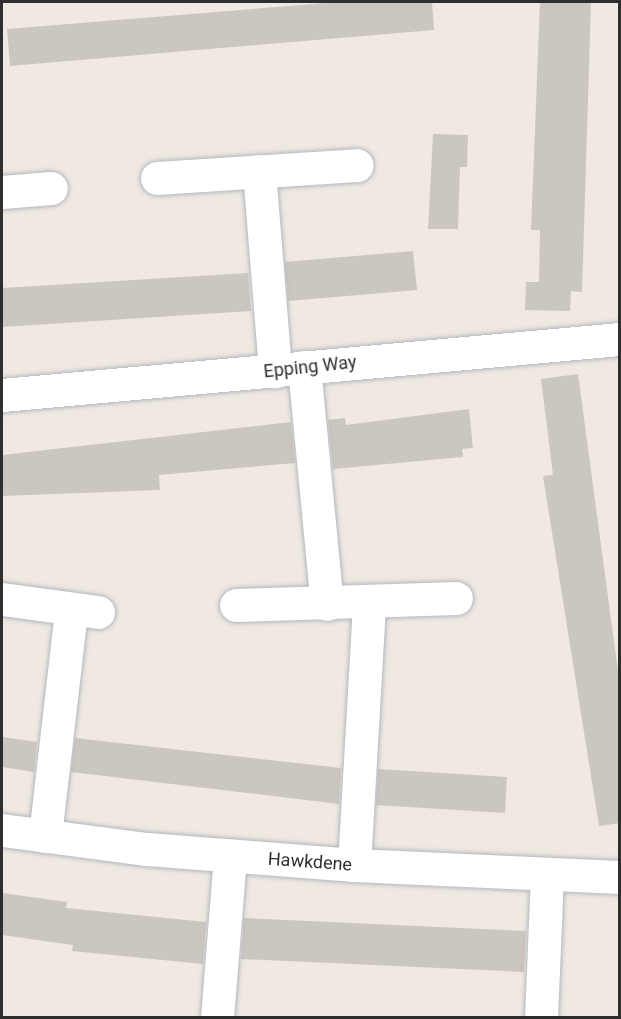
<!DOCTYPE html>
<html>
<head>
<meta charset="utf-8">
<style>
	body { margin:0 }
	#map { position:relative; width:621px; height:1019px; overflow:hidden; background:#efe9e1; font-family:Roboto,sans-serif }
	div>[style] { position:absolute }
	.building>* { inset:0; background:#cbc7bf }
	.roads { filter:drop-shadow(0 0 2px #b4b7c1) drop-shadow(0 0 2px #b4b7c1) }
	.minor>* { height:33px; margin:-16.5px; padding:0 16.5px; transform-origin:16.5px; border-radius:16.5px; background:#fff }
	span { translate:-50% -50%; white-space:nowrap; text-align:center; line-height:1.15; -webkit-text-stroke:6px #fff; paint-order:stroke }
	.street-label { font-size:18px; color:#2e2e2e }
	.frame { position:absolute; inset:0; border:3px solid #2e2e2e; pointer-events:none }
</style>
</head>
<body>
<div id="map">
	<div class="building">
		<div style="clip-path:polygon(338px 2px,432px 2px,434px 30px,10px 66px,7px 29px)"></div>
		<div style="clip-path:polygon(540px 2px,591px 2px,582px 292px,571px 291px,570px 311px,525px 310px,526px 282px,539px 282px,540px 230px,531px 230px)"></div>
		<div style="clip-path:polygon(433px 134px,468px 135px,467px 167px,460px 167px,458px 229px,428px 229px)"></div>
		<div style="clip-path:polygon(413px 251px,417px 290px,288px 301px,285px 262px)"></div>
		<div style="clip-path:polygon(248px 273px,251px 311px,2px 327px,2px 288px)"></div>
		<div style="clip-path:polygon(578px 374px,620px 686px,620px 823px,599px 826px,543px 476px,553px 475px,541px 379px)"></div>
		<div style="clip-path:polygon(469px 409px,473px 448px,462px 449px,463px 457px,333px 469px,328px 420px,345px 418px,346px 425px)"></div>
		<div style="clip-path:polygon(291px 422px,295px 463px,159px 475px,160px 490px,2px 496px,2px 455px)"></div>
		<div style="clip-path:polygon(2px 737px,37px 742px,34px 772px,2px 767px)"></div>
		<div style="clip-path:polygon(75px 738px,341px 768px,339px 804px,71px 772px)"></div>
		<div style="clip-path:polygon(378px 769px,507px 777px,505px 813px,376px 805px)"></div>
		<div style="clip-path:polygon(2px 893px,67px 902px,66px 908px,206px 922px,203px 964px,72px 951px,73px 945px,2px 935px)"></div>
		<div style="clip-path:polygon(244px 918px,526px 931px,524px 972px,241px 959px)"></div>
	</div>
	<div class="roads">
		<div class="minor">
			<div style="left:259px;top:171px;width:201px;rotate:85.4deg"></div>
			<div style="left:157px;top:178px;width:200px;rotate:-3.7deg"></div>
			<div style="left:2px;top:192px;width:49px;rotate:-4.7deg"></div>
			<div style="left:304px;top:367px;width:238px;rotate:84.5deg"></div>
			<div style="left:2px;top:395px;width:621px;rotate:-5.18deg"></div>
			<div style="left:2px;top:599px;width:97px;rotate:7.7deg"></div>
			<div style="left:236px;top:605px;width:220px;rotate:-1.8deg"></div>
			<div style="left:2px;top:830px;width:146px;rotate:7.5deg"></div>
			<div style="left:147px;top:849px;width:208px;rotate:4.4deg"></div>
			<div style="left:354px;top:865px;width:266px;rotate:2.6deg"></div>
			<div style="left:45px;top:836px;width:226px;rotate:-83.4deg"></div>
			<div style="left:354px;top:865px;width:261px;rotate:-86.7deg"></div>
			<div style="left:217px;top:1018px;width:163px;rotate:-85.4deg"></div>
			<div style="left:541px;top:1018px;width:142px;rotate:-87.6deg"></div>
		</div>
	</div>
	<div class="street-label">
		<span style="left:310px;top:367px;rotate:-6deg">Epping Way</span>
		<span style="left:310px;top:862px;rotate:4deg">Hawkdene</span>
	</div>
	<div class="frame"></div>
</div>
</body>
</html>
